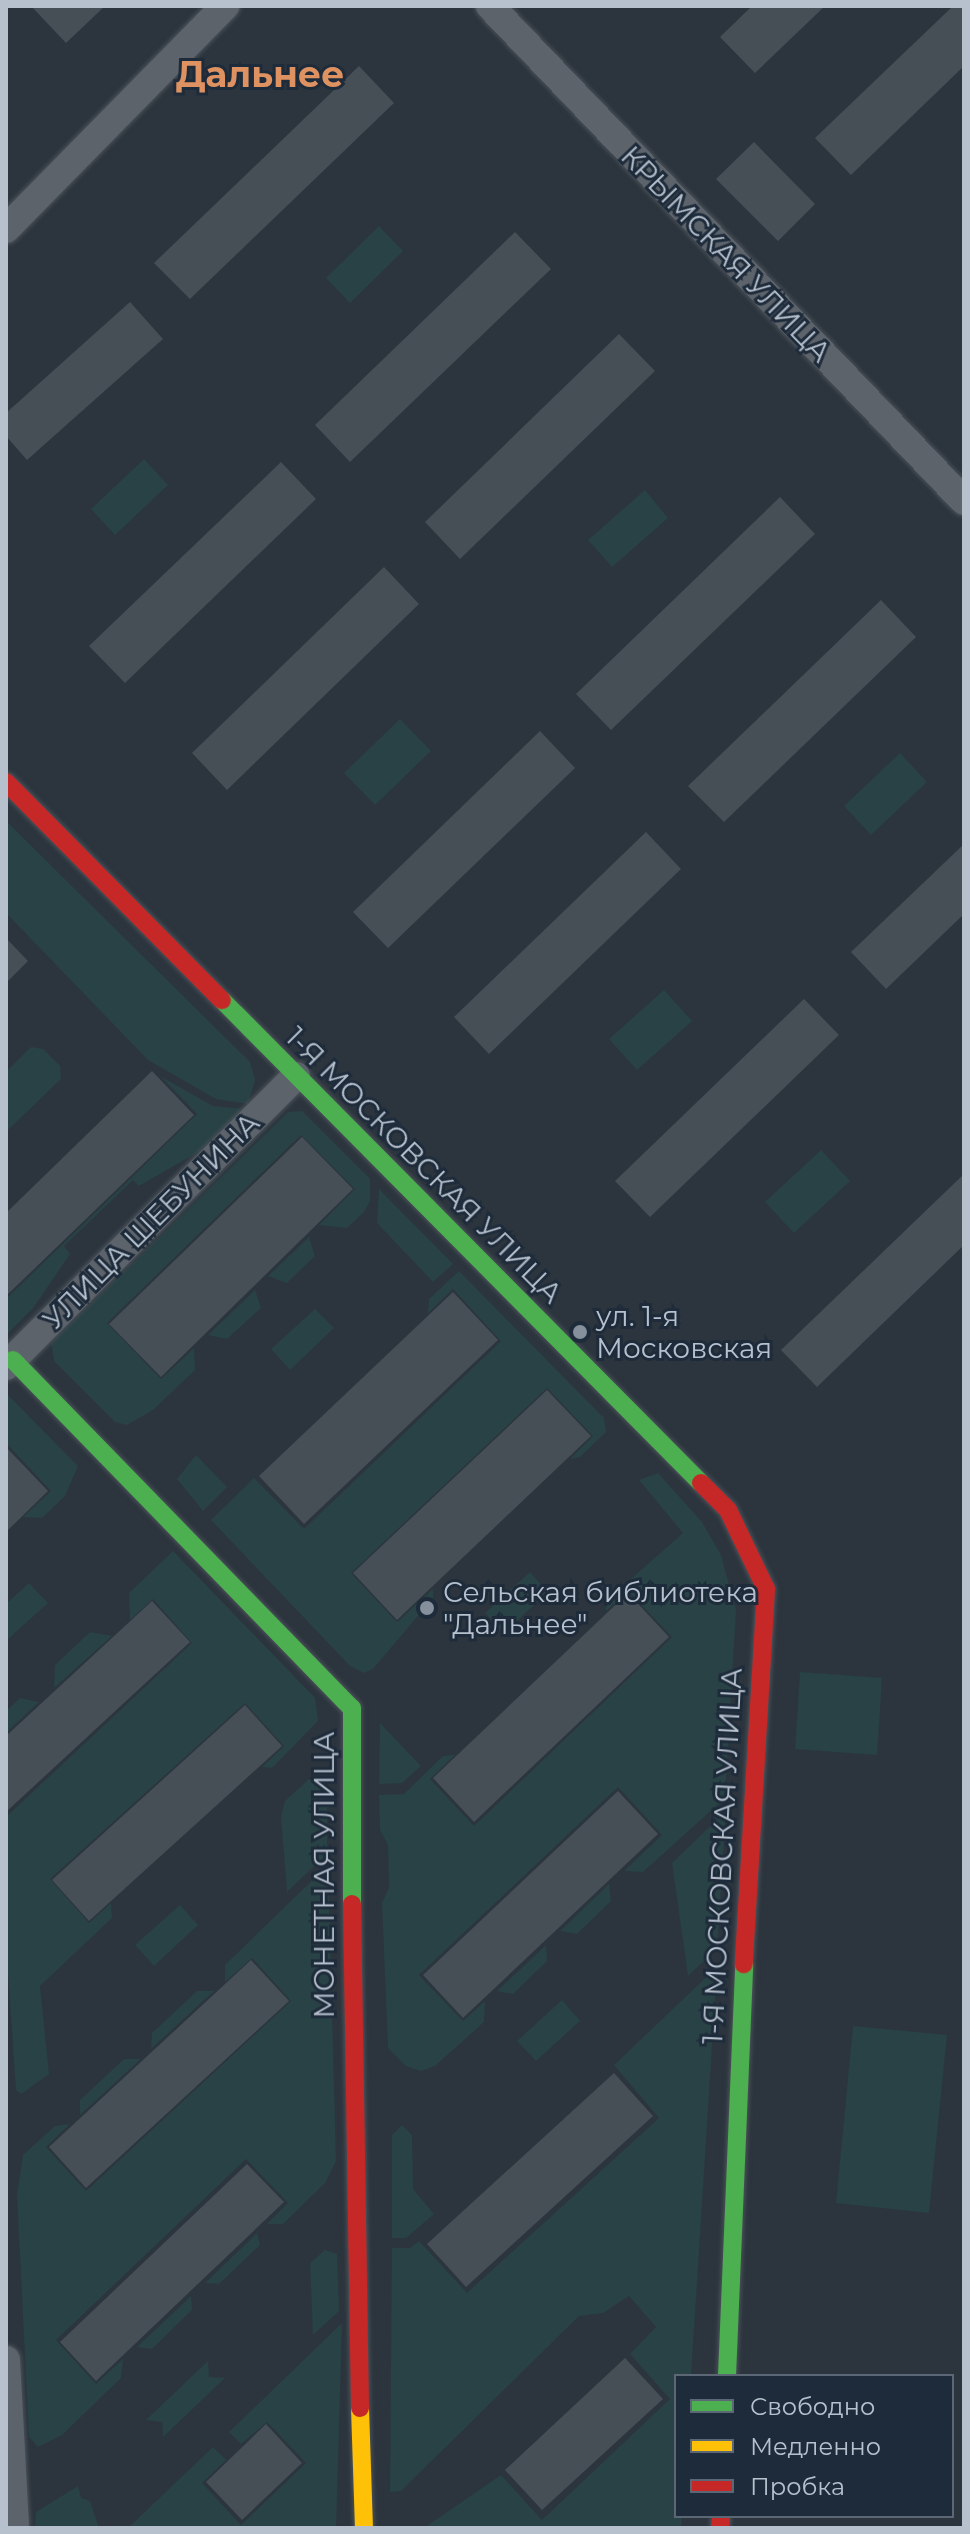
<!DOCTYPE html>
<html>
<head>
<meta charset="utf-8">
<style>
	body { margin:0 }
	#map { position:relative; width:970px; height:2534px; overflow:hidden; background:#2c353e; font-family:Montserrat,sans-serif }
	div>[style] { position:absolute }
	.green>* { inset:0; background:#284245 }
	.building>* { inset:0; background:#464e56 }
	.roads { filter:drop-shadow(0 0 2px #4b5158) drop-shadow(0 0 2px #4b5158) }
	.street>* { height:28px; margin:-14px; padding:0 14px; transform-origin:14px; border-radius:14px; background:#5d636b }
	.fast>* { height:18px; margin:-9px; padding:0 9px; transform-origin:9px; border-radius:9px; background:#4caf50 }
	.slow>* { height:18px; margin:-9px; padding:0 9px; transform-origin:9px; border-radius:9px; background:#ffc107 }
	.jam>* { height:18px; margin:-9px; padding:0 9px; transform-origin:9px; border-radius:9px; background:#c62828 }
	.dots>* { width:22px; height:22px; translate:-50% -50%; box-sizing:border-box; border:4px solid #1e2b3a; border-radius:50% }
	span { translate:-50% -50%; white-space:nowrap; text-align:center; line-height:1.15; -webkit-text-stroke:6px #1e2b3a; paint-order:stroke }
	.street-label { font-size:28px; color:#b7c1ce }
	.poi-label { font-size:28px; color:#b7c1ce }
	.left { translate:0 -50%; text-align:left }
	.district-label { font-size:36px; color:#df9261; font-weight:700 }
	.frame { position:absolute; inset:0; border:8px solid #b7c1ce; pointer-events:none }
	.legend { position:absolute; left:674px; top:2374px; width:280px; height:144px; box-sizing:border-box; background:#1e2b3a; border:2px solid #5b6775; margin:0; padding:10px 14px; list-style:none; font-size:24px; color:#b7c1ce }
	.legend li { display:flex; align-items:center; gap:16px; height:40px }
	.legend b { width:40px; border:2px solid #5b6775 }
</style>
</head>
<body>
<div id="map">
	<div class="green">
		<div style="clip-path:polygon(379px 226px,403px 251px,350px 303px,326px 278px)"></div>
		<div style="clip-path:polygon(144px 459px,168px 485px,115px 535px,91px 509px)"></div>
		<div style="clip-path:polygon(645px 490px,668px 518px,612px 567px,588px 540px)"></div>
		<div style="clip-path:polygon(400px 719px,431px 751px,375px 805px,344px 773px)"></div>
		<div style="clip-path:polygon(900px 753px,927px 782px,871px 835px,844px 806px)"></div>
		<div style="clip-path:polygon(6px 821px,250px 1062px,255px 1080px,248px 1104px,216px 1099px,148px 1060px,6px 913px)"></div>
		<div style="clip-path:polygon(664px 990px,692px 1021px,637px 1070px,609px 1039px)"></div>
		<div style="clip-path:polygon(31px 1047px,43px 1049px,60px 1066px,61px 1079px,7px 1131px,6px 1072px)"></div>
		<div style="clip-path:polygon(160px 1076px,213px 1106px,243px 1109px,200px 1151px,139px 1186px,133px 1180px,64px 1246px,70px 1254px,34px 1307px,6px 1335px,6px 1299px,197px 1114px)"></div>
		<div style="clip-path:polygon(302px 1111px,370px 1179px,370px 1201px,364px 1212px,347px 1228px,319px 1225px,355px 1189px,301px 1135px,107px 1323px,161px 1379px,194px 1348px,195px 1370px,153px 1410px,127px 1425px,115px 1422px,54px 1361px,51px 1343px,288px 1112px)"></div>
		<div style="clip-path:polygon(821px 1150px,850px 1181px,794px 1233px,765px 1202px)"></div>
		<div style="clip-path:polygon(379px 1189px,453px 1264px,433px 1282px,377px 1223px)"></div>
		<div style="clip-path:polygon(309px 1237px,315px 1256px,287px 1283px,268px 1276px)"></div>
		<div style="clip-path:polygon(459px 1271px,604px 1418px,606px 1432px,580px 1457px,570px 1459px,593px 1436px,547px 1388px,351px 1573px,397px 1622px,433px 1589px,433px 1598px,373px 1669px,364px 1673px,350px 1666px,211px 1520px,254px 1478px,304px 1529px,501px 1341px,453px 1289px,428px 1313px,429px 1299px)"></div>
		<div style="clip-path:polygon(255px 1290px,261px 1308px,227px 1339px,208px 1335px)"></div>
		<div style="clip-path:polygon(315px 1309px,334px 1328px,290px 1370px,271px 1349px)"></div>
		<div style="clip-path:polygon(6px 1393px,78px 1466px,65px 1496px,42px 1518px,23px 1517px,51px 1491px,6px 1443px)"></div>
		<div style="clip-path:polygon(196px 1455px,227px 1487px,203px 1511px,177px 1479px)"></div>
		<div style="clip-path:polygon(658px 1473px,702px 1522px,721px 1555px,736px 1610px,725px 1798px,643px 1872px,624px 1871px,662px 1835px,618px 1787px,419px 1975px,463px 2021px,485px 2001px,484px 2022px,435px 2066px,421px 2071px,406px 2066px,388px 2048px,382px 1903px,389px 1888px,388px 1845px,380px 1830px,379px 1795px,404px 1794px,443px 1756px,455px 1755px,430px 1779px,474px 1826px,672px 1637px,628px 1591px,606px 1611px,606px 1601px,683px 1533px,639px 1480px)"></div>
		<div style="clip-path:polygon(173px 1551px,315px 1698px,318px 1721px,272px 1768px,262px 1767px,284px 1746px,245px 1703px,50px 1879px,89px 1923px,111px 1903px,112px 1918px,40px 1986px,49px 2074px,21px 2094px,16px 2090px,6px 1943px,6px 1817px,192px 1643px,153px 1599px,130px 1620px,129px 1593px)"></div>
		<div style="clip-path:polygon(530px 1572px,548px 1592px,504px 1633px,485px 1613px)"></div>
		<div style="clip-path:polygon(29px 1583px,48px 1603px,6px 1641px,6px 1604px)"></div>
		<div style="clip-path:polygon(90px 1632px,112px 1636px,54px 1688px,55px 1665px)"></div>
		<div style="clip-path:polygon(800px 1672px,882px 1678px,877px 1755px,795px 1749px)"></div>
		<div style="clip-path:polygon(20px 1698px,39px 1702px,6px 1733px,6px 1711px)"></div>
		<div style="clip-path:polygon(380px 1723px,421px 1766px,402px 1783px,379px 1784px)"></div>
		<div style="clip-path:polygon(309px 1779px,320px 1781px,327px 1793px,327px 1854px,287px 1892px,281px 1817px,285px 1801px)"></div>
		<div style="clip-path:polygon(726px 1811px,717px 1949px,688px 1976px,672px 1863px)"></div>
		<div style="clip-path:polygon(328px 1865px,336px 2161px,325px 2183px,283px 2224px,267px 2224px,288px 2203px,246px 2159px,56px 2340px,96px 2384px,123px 2359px,121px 2378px,62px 2435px,38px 2447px,29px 2437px,17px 2194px,23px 2155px,55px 2126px,70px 2124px,46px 2147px,86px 2191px,291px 2001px,252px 1958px,225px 1982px,225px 1965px)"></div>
		<div style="clip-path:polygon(609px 1884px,611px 1901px,577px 1934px,560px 1931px)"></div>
		<div style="clip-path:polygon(180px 1905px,198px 1925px,154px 1966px,135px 1945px)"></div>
		<div style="clip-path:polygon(546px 1945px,547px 1961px,513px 1994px,497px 1991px)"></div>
		<div style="clip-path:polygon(717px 1967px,691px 2376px,676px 2376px,676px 2516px,682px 2516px,681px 2528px,424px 2528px,501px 2475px,542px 2520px,670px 2399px,630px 2354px,656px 2327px,629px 2296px,603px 2313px,579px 2316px,401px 2491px,390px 2492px,392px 2248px,410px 2248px,419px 2241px,467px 2293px,659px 2118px,614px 2065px)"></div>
		<div style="clip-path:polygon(197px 1991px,214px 1991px,151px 2049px,152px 2033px)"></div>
		<div style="clip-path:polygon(562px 2000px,580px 2021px,536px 2061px,517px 2041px)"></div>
		<div style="clip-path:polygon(853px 2026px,947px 2035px,929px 2213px,836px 2203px)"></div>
		<div style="clip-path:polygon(124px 2059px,141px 2059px,80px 2115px,80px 2100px)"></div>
		<div style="clip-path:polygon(402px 2125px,412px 2135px,413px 2189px,434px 2214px,406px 2238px,392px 2238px,392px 2135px)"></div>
		<div style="clip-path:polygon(257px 2233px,260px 2245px,219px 2284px,205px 2283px)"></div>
		<div style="clip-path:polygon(325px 2250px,337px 2254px,339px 2311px,313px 2335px,310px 2263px)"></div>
		<div style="clip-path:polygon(191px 2296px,192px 2310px,152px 2349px,137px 2347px)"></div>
		<div style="clip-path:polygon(342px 2323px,336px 2528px,128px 2528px,213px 2447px,226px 2460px,202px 2483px,241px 2525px,306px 2463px,267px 2422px,241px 2444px,229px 2432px)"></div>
		<div style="clip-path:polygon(208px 2361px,209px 2377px,225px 2378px,163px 2437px,162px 2422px,146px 2420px)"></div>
		<div style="clip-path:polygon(78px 2486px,81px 2498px,90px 2501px,99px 2528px,35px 2528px,36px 2512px)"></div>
	</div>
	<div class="building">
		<div style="clip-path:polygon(31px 6px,105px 6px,66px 43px)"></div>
		<div style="clip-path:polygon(752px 6px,825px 6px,755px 73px,720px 37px)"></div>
		<div style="clip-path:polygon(953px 6px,964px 6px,964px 66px,851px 175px,815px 138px)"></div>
		<div style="clip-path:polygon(359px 66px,394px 103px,190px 299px,154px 263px)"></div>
		<div style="clip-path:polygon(754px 142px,815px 204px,778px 241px,716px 179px)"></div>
		<div style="clip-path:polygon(515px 232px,551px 269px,350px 462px,315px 425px)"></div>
		<div style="clip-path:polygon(130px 302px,163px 339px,27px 460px,6px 436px,6px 413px)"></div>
		<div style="clip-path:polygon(619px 334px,655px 371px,460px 559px,425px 522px)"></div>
		<div style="clip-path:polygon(281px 462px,316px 499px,125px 683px,89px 646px)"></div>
		<div style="clip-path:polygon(780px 497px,815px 534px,611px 730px,576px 694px)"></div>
		<div style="clip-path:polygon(384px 567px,419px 604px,227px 790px,192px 753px)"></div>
		<div style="clip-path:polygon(881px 600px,916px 637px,724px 822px,688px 786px)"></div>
		<div style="clip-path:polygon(540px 731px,575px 768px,388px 948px,353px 912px)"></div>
		<div style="clip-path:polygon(646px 832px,681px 869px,489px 1054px,454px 1017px)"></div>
		<div style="clip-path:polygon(964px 844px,964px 914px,886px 989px,851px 952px)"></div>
		<div style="clip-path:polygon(6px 938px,28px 961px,6px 983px)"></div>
		<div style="clip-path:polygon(804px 999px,839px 1035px,650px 1217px,615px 1181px)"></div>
		<div style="clip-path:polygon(152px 1071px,194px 1115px,6px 1296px,6px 1213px)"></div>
		<div style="clip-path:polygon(302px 1137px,353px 1189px,161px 1377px,109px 1324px)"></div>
		<div style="clip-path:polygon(964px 1174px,964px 1245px,817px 1387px,781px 1350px)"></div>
		<div style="clip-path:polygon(453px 1292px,498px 1340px,304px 1524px,259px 1476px)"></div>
		<div style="clip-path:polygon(547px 1390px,591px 1436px,397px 1620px,353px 1573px)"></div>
		<div style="clip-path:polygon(6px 1447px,48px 1491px,6px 1532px)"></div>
		<div style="clip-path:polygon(628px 1593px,669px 1637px,474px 1822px,433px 1778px)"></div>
		<div style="clip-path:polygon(152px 1601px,190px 1642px,6px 1812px,6px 1736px)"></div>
		<div style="clip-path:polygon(245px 1705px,282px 1746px,89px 1921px,52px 1880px)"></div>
		<div style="clip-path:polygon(618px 1791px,658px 1834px,463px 2018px,423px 1975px)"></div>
		<div style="clip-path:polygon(251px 1960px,289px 2001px,86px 2188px,49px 2147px)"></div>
		<div style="clip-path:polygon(614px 2073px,653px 2116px,466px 2287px,427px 2244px)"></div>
		<div style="clip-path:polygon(247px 2164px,284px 2202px,96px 2381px,60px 2342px)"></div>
		<div style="clip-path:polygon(625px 2358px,663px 2399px,542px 2510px,505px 2470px)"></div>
		<div style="clip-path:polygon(266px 2424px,302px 2463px,242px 2520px,206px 2482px)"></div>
	</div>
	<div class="roads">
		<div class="street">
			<div style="left:490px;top:6px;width:685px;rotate:46.24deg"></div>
			<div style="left:6px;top:229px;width:313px;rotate:-45.5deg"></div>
			<div style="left:6px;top:1366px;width:410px;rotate:-45deg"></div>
			<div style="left:6px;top:2360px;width:168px;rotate:86.9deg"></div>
		</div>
		<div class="fast">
			<div style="left:222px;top:1000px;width:680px;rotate:45.24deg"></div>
			<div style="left:13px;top:1360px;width:486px;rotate:45.8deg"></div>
			<div style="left:352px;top:1708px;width:196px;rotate:90deg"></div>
			<div style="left:727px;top:2376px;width:412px;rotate:-87.6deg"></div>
		</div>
		<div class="slow">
			<div style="left:360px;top:2408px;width:120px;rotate:88.1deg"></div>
		</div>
		<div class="jam">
			<div style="left:6px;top:782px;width:307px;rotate:45.3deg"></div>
			<div style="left:701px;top:1483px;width:38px;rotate:45deg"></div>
			<div style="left:728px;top:1510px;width:88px;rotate:64.3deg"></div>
			<div style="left:766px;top:1589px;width:376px;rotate:93.4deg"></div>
			<div style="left:352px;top:1904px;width:504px;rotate:89.09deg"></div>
			<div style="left:720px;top:2528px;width:12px;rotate:-85deg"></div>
		</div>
	</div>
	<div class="dots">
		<div style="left:580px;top:1332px;background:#86909c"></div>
		<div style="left:427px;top:1608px;background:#86909c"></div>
	</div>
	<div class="street-label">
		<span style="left:726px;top:254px;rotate:46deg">КРЫМСКАЯ УЛИЦА</span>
		<span style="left:424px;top:1165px;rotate:45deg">1-Я МОСКОВСКАЯ УЛИЦА</span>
		<span style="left:151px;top:1221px;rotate:-45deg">УЛИЦА ШЕБУНИНА</span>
		<span style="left:722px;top:1856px;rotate:-87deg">1-Я МОСКОВСКАЯ УЛИЦА</span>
		<span style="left:324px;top:1875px;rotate:-90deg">МОНЕТНАЯ УЛИЦА</span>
	</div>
	<div class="poi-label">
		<span class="left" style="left:596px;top:1332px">ул. 1-я<br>Московская</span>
		<span class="left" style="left:443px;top:1608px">Сельская библиотека<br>"Дальнее"</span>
	</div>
	<div class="district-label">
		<span style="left:260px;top:75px">Дальнее</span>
	</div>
	<div class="frame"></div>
	<ul class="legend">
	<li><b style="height:10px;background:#4caf50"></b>Свободно</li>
	<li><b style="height:10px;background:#ffc107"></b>Медленно</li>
	<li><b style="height:10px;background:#c62828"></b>Пробка</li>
	</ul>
</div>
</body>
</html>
